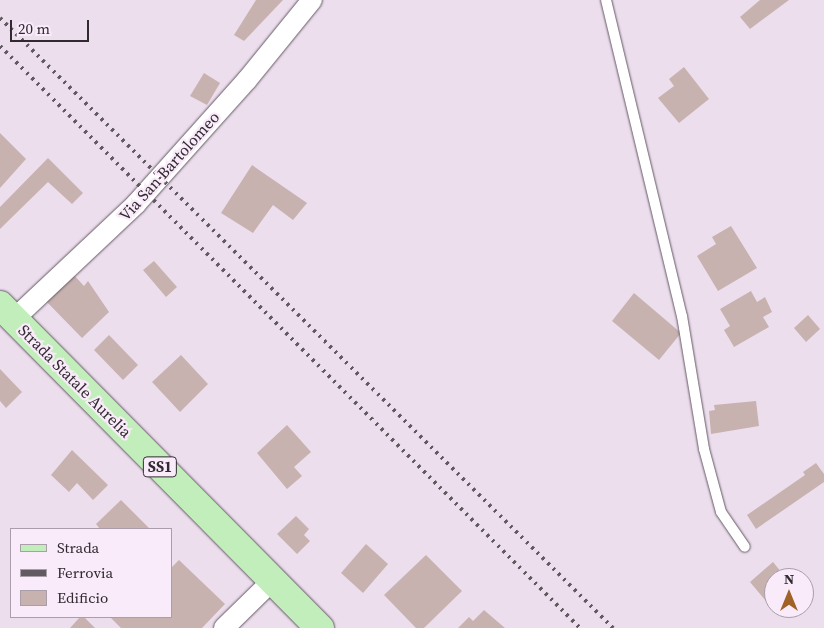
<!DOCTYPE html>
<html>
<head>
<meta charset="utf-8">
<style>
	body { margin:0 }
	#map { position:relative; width:824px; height:628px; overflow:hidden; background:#ecdeed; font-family:"Source Serif 4",serif }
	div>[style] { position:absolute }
	.building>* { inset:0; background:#c8b2b0 }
	.roads { filter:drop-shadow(0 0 1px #645864) drop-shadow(0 0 1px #645864) }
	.service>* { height:10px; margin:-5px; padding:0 5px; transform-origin:5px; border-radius:5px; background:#fff }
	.minor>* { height:20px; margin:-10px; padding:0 10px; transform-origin:10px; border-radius:10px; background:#fff }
	.primary>* { height:28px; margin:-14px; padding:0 14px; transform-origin:14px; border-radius:14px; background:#c2eebb }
	.rail>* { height:4px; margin-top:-2px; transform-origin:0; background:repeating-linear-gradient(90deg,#625a62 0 2.5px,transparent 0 7.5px) }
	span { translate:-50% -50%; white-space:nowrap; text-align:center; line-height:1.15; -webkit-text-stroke:4.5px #faebfa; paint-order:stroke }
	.shield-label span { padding:1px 4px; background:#faebfa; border:1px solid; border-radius:4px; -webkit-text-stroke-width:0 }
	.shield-label { font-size:15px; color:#312b31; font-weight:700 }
	.street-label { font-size:16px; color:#312b31 }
	.legend { position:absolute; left:10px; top:528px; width:162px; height:90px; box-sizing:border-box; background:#faebfa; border:1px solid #aa9eaa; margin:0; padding:6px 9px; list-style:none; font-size:15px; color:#312b31 }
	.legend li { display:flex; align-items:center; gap:10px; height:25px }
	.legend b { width:25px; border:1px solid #aa9eaa }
	.north { position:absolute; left:764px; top:568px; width:50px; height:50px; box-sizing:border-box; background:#faebfa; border:1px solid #aa9eaa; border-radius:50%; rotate:0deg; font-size:14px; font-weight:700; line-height:20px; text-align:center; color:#312b31 }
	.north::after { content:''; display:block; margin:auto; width:18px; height:22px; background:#a06227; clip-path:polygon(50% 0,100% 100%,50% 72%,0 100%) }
	.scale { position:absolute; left:10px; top:20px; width:79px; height:22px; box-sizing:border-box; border:2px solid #312b31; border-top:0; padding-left:6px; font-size:15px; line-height:18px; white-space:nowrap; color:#312b31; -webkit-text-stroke:4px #faebfa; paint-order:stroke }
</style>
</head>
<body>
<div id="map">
	<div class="building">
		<div style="clip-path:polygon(256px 0,283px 0,244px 41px,234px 35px)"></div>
		<div style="clip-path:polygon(760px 0,789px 0,750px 29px,740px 17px)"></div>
		<div style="clip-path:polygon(684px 67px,709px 99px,679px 123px,658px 98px,674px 86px,669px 79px)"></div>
		<div style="clip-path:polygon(204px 73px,220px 83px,207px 105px,190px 96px)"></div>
		<div style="clip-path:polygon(0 133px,26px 159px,0 188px)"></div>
		<div style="clip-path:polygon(48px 158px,83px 193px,72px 204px,48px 182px,0 229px,0 207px)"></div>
		<div style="clip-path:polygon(252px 165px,307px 203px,293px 220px,273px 205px,253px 233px,221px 213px)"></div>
		<div style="clip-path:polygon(731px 226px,757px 268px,718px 291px,697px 256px,716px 244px,712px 237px)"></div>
		<div style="clip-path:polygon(154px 261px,177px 287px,166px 297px,143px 270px)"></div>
		<div style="clip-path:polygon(72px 273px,84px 286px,88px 281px,109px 312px,82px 338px,44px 299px)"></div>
		<div style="clip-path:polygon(751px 291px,757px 302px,765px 297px,772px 312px,763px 317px,769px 327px,734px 347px,724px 330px,730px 326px,720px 309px)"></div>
		<div style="clip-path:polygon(634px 293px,681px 333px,659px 360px,612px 321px)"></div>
		<div style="clip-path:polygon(808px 315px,820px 329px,806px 342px,794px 328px)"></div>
		<div style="clip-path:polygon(109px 335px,138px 365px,123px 380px,94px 350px)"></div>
		<div style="clip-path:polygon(181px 355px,208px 384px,180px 412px,152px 382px)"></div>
		<div style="clip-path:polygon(0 369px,22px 392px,6px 408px,0 401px)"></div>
		<div style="clip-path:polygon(756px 401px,759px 426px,711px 434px,709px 411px,715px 410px,714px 405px)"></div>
		<div style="clip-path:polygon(287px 425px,311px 452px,294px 467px,302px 476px,287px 489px,257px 453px)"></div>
		<div style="clip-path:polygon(72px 450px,108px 485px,93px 500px,77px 483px,69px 492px,51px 475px)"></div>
		<div style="clip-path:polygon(816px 463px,824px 474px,824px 482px,756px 529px,747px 515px,805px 475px,803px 472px)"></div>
		<div style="clip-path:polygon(121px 500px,150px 529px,100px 529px,96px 524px)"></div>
		<div style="clip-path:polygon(296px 516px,309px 529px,304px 535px,310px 541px,297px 554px,277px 534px)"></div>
		<div style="clip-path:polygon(366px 544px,388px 564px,363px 593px,341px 573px)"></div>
		<div style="clip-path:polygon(426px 555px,462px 591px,424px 628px,416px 628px,384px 595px)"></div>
		<div style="clip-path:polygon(179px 560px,225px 604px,202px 628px,121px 628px,110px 617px,171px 617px,171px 568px)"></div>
		<div style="clip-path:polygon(773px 562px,786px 578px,774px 578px,771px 607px,750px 582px)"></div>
		<div style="clip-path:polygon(484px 610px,505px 628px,458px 628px,469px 617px,473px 621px)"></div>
		<div style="clip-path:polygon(80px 617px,84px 617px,95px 628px,70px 628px)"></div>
	</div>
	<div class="roads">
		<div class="service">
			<div style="left:606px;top:0;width:325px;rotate:76.5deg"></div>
			<div style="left:682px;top:316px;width:135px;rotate:80.6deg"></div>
			<div style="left:704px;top:449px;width:65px;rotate:74.9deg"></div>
			<div style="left:721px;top:512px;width:42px;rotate:55.6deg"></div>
		</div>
		<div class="minor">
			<div style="left:14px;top:319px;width:168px;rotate:-43.3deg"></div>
			<div style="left:136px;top:204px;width:166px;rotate:-48.2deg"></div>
			<div style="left:247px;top:80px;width:103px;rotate:-50.9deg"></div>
			<div style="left:224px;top:628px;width:67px;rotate:-44.4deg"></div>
		</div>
		<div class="primary">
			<div style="left:0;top:305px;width:455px;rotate:45.3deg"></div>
		</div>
	</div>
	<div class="rail">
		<div style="left:0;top:18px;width:865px;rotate:44.86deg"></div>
		<div style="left:0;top:46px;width:822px;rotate:45.1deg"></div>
	</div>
	<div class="shield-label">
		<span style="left:160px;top:467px">SS1</span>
	</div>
	<div class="street-label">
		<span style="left:169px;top:166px;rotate:-48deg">Via San Bartolomeo</span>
		<span style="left:75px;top:381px;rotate:45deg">Strada Statale Aurelia</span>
	</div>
	<ul class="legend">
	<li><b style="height:6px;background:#c2eebb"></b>Strada</li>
	<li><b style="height:6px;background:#625a62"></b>Ferrovia</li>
	<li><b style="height:14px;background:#c8b2b0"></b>Edificio</li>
	</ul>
	<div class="north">N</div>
	<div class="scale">20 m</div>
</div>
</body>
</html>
